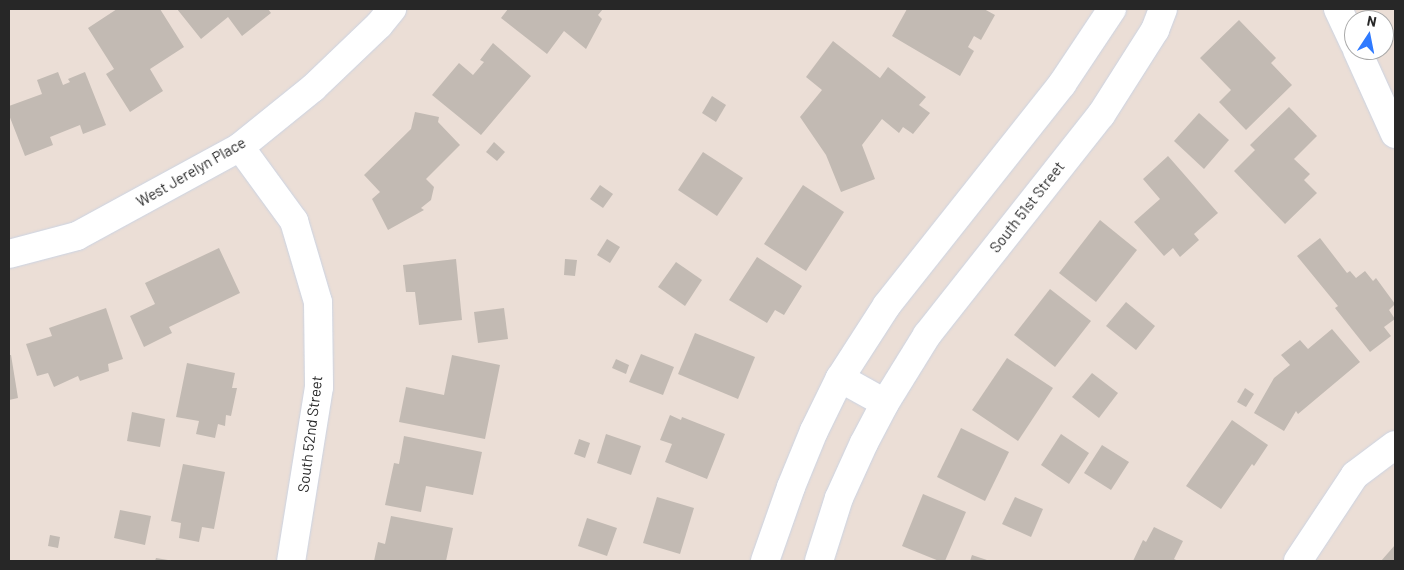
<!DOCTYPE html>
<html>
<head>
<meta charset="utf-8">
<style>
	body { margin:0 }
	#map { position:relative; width:1404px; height:570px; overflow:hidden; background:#ebded6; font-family:Barlow,sans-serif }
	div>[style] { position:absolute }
	.building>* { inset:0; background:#c2bab3 }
	.roads { filter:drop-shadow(0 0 1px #cbd3e2) drop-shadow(0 0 1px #cbd3e2) }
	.minor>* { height:28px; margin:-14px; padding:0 14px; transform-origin:14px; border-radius:14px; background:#fff }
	span { translate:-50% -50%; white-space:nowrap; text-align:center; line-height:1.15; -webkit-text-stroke:4px #fff; paint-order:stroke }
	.street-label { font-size:15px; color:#272727 }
	.frame { position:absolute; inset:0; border:10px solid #272727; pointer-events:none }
	.north { position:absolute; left:1344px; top:10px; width:50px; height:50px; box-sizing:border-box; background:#fff; border:1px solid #a9a9a9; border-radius:50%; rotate:11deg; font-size:14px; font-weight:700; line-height:20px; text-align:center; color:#272727 }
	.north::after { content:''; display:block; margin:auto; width:18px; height:22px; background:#2f7aff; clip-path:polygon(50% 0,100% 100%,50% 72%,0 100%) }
</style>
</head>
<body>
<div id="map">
	<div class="building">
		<div style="clip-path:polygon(117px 9px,160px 9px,184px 47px,150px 69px,163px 91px,130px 112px,106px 74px,114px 69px,88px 28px)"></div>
		<div style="clip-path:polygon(177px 9px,268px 9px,271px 13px,242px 36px,228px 17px,201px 39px)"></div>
		<div style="clip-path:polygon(508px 9px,603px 9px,598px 15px,602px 19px,586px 49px,564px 31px,547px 54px,501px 18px)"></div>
		<div style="clip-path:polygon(907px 9px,984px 9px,995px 15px,981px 40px,974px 36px,968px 47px,974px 51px,960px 76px,892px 36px)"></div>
		<div style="clip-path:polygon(1239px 20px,1276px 58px,1271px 63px,1292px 85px,1246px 130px,1219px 102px,1231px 90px,1200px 58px)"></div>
		<div style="clip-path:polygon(833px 41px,880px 78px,888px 67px,926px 97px,919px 105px,930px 113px,913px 134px,903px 127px,899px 133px,882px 119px,862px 145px,875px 179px,841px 192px,826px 155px,800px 117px,822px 90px,806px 77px)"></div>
		<div style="clip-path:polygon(493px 43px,531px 76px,481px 135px,432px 95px,459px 63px,473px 75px,484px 62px,480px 60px)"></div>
		<div style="clip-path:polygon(58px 72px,63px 85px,70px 82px,68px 79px,85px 72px,106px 125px,83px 134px,80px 125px,50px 137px,53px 145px,25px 156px,9px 115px,9px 106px,42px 94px,37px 80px)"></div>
		<div style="clip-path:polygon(712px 96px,726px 105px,716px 122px,702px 113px)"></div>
		<div style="clip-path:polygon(1289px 107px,1317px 136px,1294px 159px,1310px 174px,1304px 180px,1317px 193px,1285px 224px,1234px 171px,1255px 150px,1250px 145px)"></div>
		<div style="clip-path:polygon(415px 112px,439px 117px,438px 122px,460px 145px,426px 179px,434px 187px,431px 200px,421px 208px,424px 210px,388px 230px,372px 199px,380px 192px,364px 175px,411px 129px)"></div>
		<div style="clip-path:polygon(1199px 113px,1229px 140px,1204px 169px,1174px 141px)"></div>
		<div style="clip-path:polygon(494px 142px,505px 152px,497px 161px,486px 152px)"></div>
		<div style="clip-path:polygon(703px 152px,743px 178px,717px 216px,678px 190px)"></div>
		<div style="clip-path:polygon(1168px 156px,1218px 213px,1194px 234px,1199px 240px,1180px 257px,1173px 248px,1164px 256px,1134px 222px,1160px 199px,1143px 179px)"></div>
		<div style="clip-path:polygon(600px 185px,613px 194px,603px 208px,590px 199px)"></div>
		<div style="clip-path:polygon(803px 185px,844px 212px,806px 271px,764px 244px)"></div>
		<div style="clip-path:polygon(1100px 220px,1137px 250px,1096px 302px,1059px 273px)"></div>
		<div style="clip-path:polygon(1320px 238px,1347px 273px,1350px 271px,1356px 278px,1365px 271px,1373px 281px,1376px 278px,1395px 304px,1389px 310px,1395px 319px,1384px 327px,1391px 336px,1370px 352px,1335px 308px,1338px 306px,1297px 256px)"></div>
		<div style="clip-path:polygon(607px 239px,620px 247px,610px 263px,597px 255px)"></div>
		<div style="clip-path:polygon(219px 248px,240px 293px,169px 327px,172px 333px,144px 347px,130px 316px,155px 304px,145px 283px)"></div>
		<div style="clip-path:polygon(757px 257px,802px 286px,784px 315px,775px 310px,767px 323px,729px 300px)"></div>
		<div style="clip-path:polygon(456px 259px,462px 320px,419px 325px,415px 292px,406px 292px,403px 265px)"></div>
		<div style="clip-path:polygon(565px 259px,577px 260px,575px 276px,564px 275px)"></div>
		<div style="clip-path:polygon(676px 262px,702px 280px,685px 306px,658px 287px)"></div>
		<div style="clip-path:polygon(1050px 289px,1091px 321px,1055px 367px,1014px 335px)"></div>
		<div style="clip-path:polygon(1126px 302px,1155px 326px,1136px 350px,1106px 326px)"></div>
		<div style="clip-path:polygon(106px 308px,123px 359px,108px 364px,109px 371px,80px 381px,78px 376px,54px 387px,48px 373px,37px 376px,26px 344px,52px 336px,49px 328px)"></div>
		<div style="clip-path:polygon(504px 308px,508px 339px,478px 343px,474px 312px)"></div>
		<div style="clip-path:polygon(1332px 329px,1360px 362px,1298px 414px,1296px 411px,1284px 431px,1254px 413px,1274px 378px,1290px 365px,1281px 355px,1300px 340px,1308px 349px)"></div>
		<div style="clip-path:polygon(695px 333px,755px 357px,738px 399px,678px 374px)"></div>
		<div style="clip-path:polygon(641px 354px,674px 367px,663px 395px,629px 382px)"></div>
		<div style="clip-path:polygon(9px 355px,11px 355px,18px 398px,9px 400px)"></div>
		<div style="clip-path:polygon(452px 355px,500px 365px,485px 439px,399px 422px,406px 387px,444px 395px)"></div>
		<div style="clip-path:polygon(1007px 358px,1053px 388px,1018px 441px,972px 410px)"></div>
		<div style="clip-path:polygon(616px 359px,629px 365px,626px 374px,612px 368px)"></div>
		<div style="clip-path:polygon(187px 363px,235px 373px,232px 388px,237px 388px,231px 416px,226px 415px,225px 426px,218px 424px,215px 438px,196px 434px,199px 421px,176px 417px)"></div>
		<div style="clip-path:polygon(1092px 373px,1118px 393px,1099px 418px,1072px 397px)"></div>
		<div style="clip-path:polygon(1245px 388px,1254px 394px,1246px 407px,1237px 402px)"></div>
		<div style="clip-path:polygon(132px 412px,165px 419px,160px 447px,127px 441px)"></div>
		<div style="clip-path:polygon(670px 415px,681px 420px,682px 417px,725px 434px,707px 479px,665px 462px,672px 444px,660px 440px)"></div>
		<div style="clip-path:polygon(1232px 420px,1268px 445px,1254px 466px,1252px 464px,1221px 509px,1186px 486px)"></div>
		<div style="clip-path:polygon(961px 428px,1009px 452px,985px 501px,937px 477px)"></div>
		<div style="clip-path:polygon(606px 434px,641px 446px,631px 475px,597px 463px)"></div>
		<div style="clip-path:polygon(1061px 434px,1089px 453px,1069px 484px,1041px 465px)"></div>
		<div style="clip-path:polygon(404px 436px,482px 452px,473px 495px,426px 486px,421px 512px,385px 505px,394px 463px,399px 464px)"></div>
		<div style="clip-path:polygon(579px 439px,590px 443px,585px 458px,574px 454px)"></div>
		<div style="clip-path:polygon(1102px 445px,1129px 462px,1111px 490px,1084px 473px)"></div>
		<div style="clip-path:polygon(183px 464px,225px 472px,214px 529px,202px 527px,199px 542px,179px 538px,181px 523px,171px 521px)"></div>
		<div style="clip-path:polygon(923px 494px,966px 512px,945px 561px,939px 561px,902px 546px)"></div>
		<div style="clip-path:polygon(657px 497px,694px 508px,680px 554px,643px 543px)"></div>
		<div style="clip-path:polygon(1015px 497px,1043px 509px,1031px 537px,1002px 524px)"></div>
		<div style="clip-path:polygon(120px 510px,151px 516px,145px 545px,114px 538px)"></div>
		<div style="clip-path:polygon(391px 516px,453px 528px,446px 561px,374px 561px,378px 542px,385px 544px)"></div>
		<div style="clip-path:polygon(587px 518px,617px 528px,607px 556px,578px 546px)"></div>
		<div style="clip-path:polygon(1154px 527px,1183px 541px,1174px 559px,1178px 561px,1133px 561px,1143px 540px,1146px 542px)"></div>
		<div style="clip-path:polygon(50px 535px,60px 537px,58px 548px,48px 546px)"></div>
		<div style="clip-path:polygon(1395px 545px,1395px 561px,1381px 561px)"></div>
		<div style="clip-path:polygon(972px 555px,990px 561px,970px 561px)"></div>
		<div style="clip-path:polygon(156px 558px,168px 560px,167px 561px,155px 561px)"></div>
	</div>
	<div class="roads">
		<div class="minor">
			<div style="left:1338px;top:9px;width:38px;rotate:65deg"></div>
			<div style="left:1357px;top:50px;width:92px;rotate:65.7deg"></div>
			<div style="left:240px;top:147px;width:92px;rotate:53.9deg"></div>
			<div style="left:294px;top:221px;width:84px;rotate:73.5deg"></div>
			<div style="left:318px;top:302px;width:85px;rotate:89.3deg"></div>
			<div style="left:319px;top:387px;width:176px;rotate:99.1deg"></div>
			<div style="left:9px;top:254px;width:70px;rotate:-14.8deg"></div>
			<div style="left:77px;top:236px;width:186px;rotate:-28.6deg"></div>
			<div style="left:240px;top:147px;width:94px;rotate:-38.9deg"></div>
			<div style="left:313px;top:88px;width:91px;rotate:-43.7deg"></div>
			<div style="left:379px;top:25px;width:21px;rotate:-51deg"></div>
			<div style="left:840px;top:378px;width:51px;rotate:29.1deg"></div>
			<div style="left:765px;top:561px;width:78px;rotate:-70.6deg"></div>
			<div style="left:791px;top:487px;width:61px;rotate:-67.7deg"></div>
			<div style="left:814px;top:431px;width:59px;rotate:-63.9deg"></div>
			<div style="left:840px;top:378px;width:87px;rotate:-57.2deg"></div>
			<div style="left:887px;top:305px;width:282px;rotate:-51.6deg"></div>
			<div style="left:1062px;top:84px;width:90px;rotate:-56.3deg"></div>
			<div style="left:819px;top:561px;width:66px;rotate:-72.4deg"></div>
			<div style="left:839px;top:498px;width:60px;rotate:-65.6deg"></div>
			<div style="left:864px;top:443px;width:45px;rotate:-62.3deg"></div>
			<div style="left:885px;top:403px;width:80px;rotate:-58.3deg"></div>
			<div style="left:927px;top:335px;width:280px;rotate:-51.7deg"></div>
			<div style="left:1101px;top:115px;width:101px;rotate:-57.6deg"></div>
			<div style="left:1155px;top:30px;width:22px;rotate:-69deg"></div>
			<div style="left:1298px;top:561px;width:103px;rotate:-56.5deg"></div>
			<div style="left:1355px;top:475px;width:50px;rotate:-36.9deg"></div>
		</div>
	</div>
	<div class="street-label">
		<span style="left:191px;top:172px;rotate:-30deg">West Jerelyn Place</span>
		<span style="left:1027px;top:207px;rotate:-52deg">South 51st Street</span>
		<span style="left:310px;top:434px;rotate:-83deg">South 52nd Street</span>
	</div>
	<div class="frame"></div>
	<div class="north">N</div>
</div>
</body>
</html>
